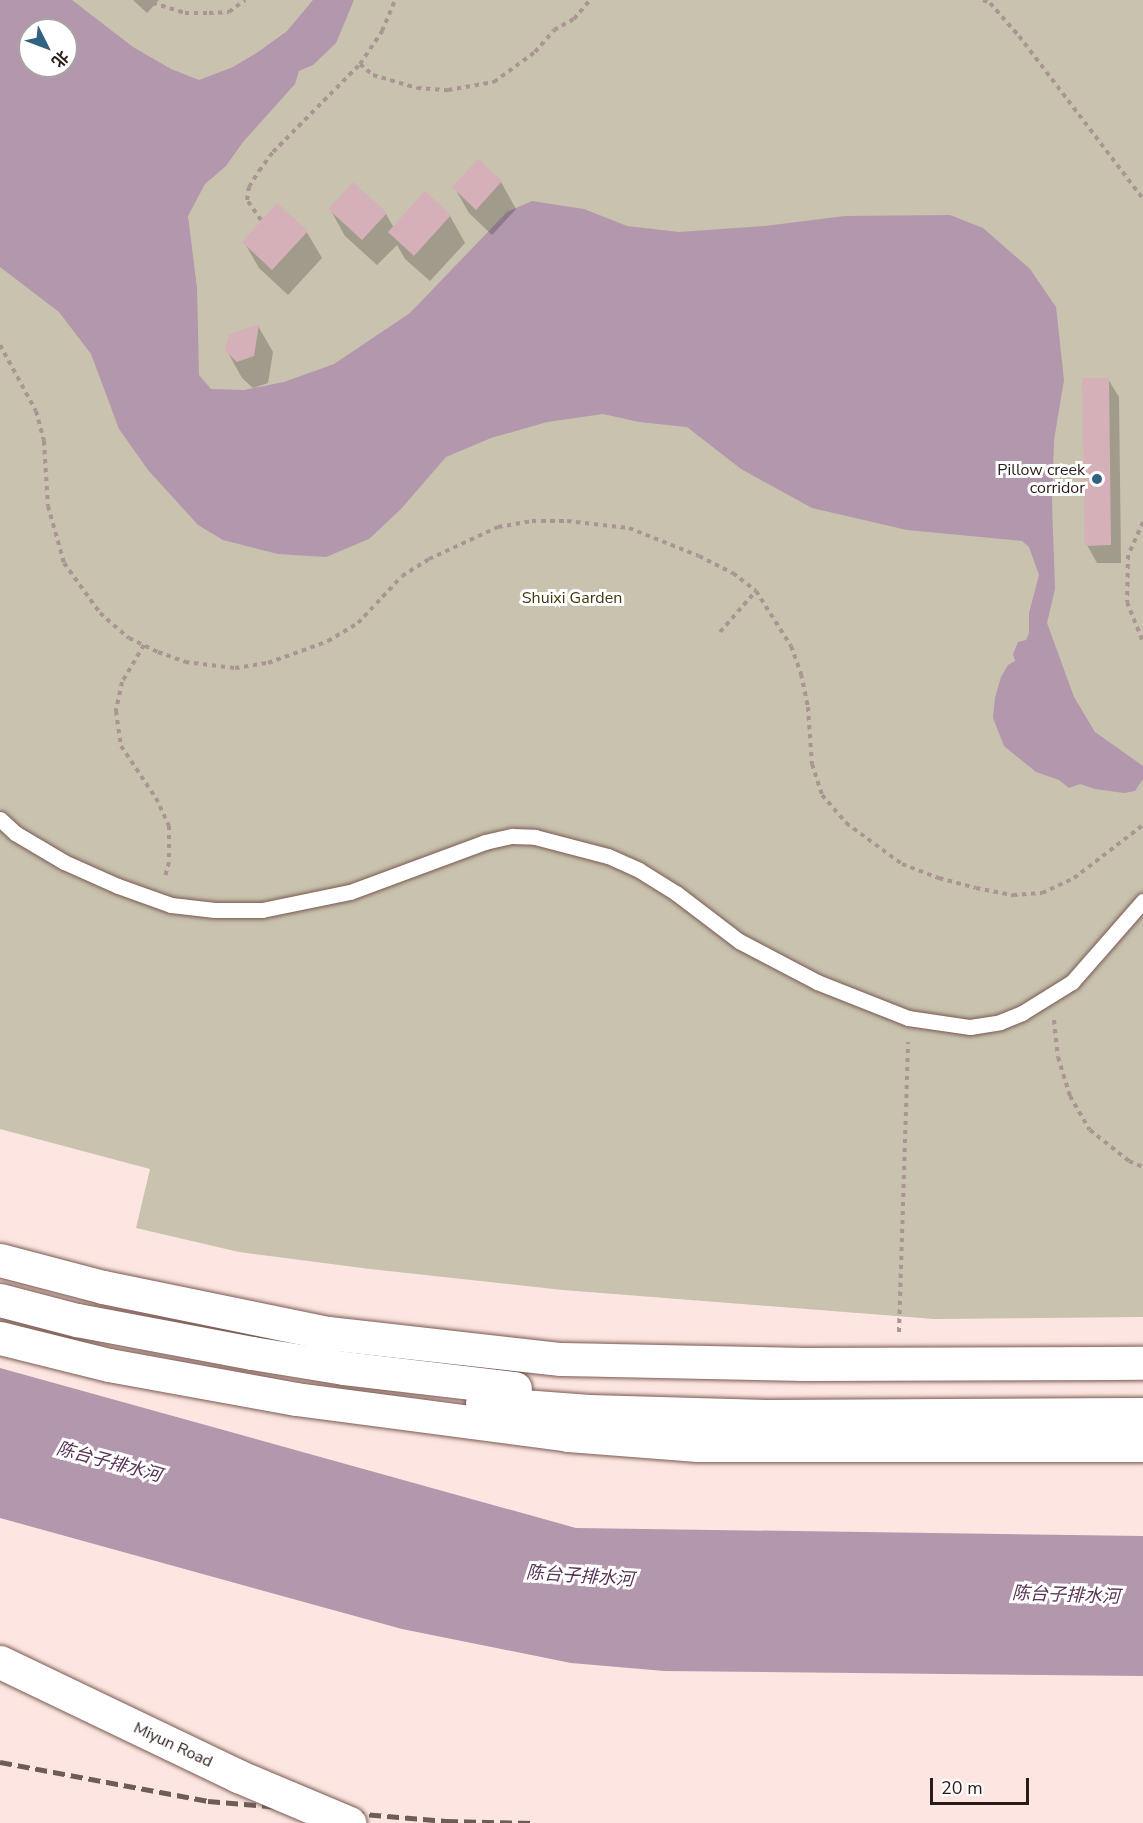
<!DOCTYPE html>
<html>
<head>
<meta charset="utf-8">
<style>
	body { margin:0 }
	#map { position:relative; width:1143px; height:1823px; overflow:hidden; background:#fde6e1; font-family:"Nunito Sans","Noto Sans SC",sans-serif }
	div>[style] { position:absolute }
	.green>* { inset:0; background:#c8c2ae }
	.water>* { inset:0; background:#b297ad }
	.shadow>* { inset:0; background:#0003 }
	.building>* { inset:0; background:#d5b0b9 }
	.path>* { height:4px; margin-top:-2px; transform-origin:0; background:repeating-linear-gradient(90deg,#a99692 0 4.5px,transparent 0 9px) }
	.roads { filter:drop-shadow(0 0 2px #795951) drop-shadow(0 0 2px #795951) }
	.service>* { height:15px; margin:-7.5px; padding:0 7.5px; transform-origin:7.5px; border-radius:7.5px; background:#fff }
	.tertiary>* { height:33px; margin:-16.5px; padding:0 16.5px; transform-origin:16.5px; border-radius:16.5px; background:#fff }
	.rail>* { height:4.5px; margin-top:-2.25px; transform-origin:0; background:repeating-linear-gradient(90deg,#6d5c58 0 12px,transparent 0 18px) }
	.bridges { filter:drop-shadow(0 0 2px #795951) drop-shadow(0 0 2px #795951) }
	.trunk-bridge>* { height:33px; margin:-16.5px; padding:0 16.5px; transform-origin:16.5px; border-radius:16.5px; background:#fff }
	.dots>* { width:16px; height:16px; translate:-50% -50%; box-sizing:border-box; border:3px solid #fff; border-radius:50% }
	span { translate:-50% -50%; white-space:nowrap; text-align:center; line-height:1.15; -webkit-text-stroke:6px #fff; paint-order:stroke }
	.poi-label { font-size:16px; color:#291b18 }
	.right { translate:-100% -50%; text-align:right }
	.park-label { font-size:16px; color:#41370c }
	.street-label { font-size:16px; color:#291b18 }
	.water-label { font-size:18px; color:#583254; font-style:italic }
	.north { position:absolute; left:18px; top:18px; width:60px; height:60px; box-sizing:border-box; background:#fff; border:2px solid #a9a4a3; border-radius:50%; rotate:132deg; font-size:16px; font-weight:700; line-height:24px; text-align:center; color:#291b18 }
	.north::after { content:''; display:block; margin:auto; width:21px; height:27px; background:#326281; clip-path:polygon(50% 0,100% 100%,50% 72%,0 100%) }
	.scale { position:absolute; left:930px; top:1778px; width:99px; height:27px; box-sizing:border-box; border:3px solid #291b18; border-top:0; padding-left:8px; font-size:18px; line-height:21px; white-space:nowrap; color:#291b18; -webkit-text-stroke:4px #fff; paint-order:stroke }
</style>
</head>
<body>
<div id="map">
	<div class="green">
		<div style="clip-path:polygon(evenodd,0 0,1143px 0,1143px 1317px,934px 1319px,563px 1290px,370px 1269px,239px 1252px,136px 1228px,150px 1169px,0 1129px,0 0,30px 30px,66px 30px,66px 66px,30px 66px,30px 30px)"></div>
	</div>
	<div class="water">
		<div style="clip-path:polygon(evenodd,0 0,72px 0,133px 47px,171px 69px,199px 80px,233px 67px,258px 52px,287px 31px,313px 0,354px 0,336px 43px,313px 65px,299px 71px,295px 84px,243px 142px,226px 166px,205px 184px,188px 216px,197px 288px,199px 375px,211px 389px,244px 390px,284px 382px,334px 364px,410px 313px,507px 212px,532px 201px,584px 209px,627px 226px,679px 232px,765px 226px,845px 216px,950px 215px,983px 228px,1030px 269px,1056px 307px,1064px 380px,1054px 440px,1052px 502px,1055px 589px,1047px 623px,1074px 697px,1095px 732px,1143px 766px,1143px 779px,1135px 791px,1124px 793px,1095px 789px,1080px 784px,1069px 788px,1059px 780px,1036px 772px,1004px 746px,993px 718px,995px 698px,1001px 677px,1008px 665px,1015px 661px,1013px 654px,1018px 642px,1026px 640px,1029px 633px,1029px 613px,1039px 575px,1029px 547px,1022px 541px,907px 530px,812px 508px,741px 469px,687px 427px,639px 422px,603px 414px,547px 422px,491px 438px,446px 457px,401px 509px,369px 539px,326px 557px,278px 554px,223px 540px,198px 525px,148px 470px,119px 429px,91px 354px,59px 312px,0 267px,0 0,30px 30px,66px 30px,66px 66px,30px 66px,30px 30px)"></div>
		<div style="clip-path:polygon(0 1368px,576px 1528px,1143px 1536px,1143px 1676px,664px 1671px,571px 1663px,402px 1629px,0 1518px)"></div>
	</div>
	<div class="shadow">
		<div style="clip-path:polygon(133px 0,159px 0,147px 13px)"></div>
		<div style="clip-path:polygon(478px 161px,501px 182px,516px 209px,492px 235px,469px 213px,454px 187px)"></div>
		<div style="clip-path:polygon(426px 193px,450px 216px,465px 243px,430px 281px,405px 259px,397px 245px,377px 265px,345px 236px,330px 209px,386px 214px,394px 228px)"></div>
		<div style="clip-path:polygon(306px 231px,322px 258px,288px 295px,259px 268px,244px 242px)"></div>
		<div style="clip-path:polygon(258px 326px,273px 352px,268px 383px,253px 388px,242px 378px,227px 351px)"></div>
		<div style="clip-path:polygon(1108px 379px,1119px 397px,1121px 563px,1097px 563px,1087px 545px)"></div>
	</div>
	<div class="building">
		<div style="clip-path:polygon(478px 159px,502px 181px,476px 210px,452px 187px)"></div>
		<div style="clip-path:polygon(353px 182px,387px 213px,362px 240px,328px 209px)"></div>
		<div style="clip-path:polygon(425px 191px,451px 215px,414px 256px,388px 232px)"></div>
		<div style="clip-path:polygon(277px 203px,308px 231px,272px 270px,242px 242px)"></div>
		<div style="clip-path:polygon(259px 324px,254px 356px,237px 362px,225px 351px,229px 334px)"></div>
		<div style="clip-path:polygon(1082px 378px,1109px 378px,1111px 545px,1085px 546px)"></div>
	</div>
	<div class="path">
		<div style="left:144px;top:0;width:43px;rotate:17.6deg"></div>
		<div style="left:185px;top:13px;width:24px"></div>
		<div style="left:209px;top:13px;width:20px;rotate:-3deg"></div>
		<div style="left:229px;top:12px;width:20px;rotate:-37deg"></div>
		<div style="left:983px;top:0;width:8px;rotate:23deg"></div>
		<div style="left:990px;top:3px;width:44px;rotate:48.7deg"></div>
		<div style="left:1019px;top:36px;width:205px;rotate:52.7deg"></div>
		<div style="left:360px;top:64px;width:17px;rotate:40deg"></div>
		<div style="left:373px;top:75px;width:46px;rotate:16.5deg"></div>
		<div style="left:417px;top:88px;width:31px;rotate:4deg"></div>
		<div style="left:448px;top:90px;width:47px;rotate:-9.9deg"></div>
		<div style="left:494px;top:82px;width:51px;rotate:-36.2deg"></div>
		<div style="left:535px;top:52px;width:29px;rotate:-49deg"></div>
		<div style="left:554px;top:30px;width:23px;rotate:-29deg"></div>
		<div style="left:574px;top:19px;width:25px;rotate:-50deg"></div>
		<div style="left:261px;top:220px;width:24px;rotate:-125deg"></div>
		<div style="left:247px;top:200px;width:13px;rotate:-81deg"></div>
		<div style="left:249px;top:187px;width:19px;rotate:-58deg"></div>
		<div style="left:259px;top:171px;width:24px;rotate:-54deg"></div>
		<div style="left:273px;top:152px;width:124px;rotate:-45.3deg"></div>
		<div style="left:360px;top:64px;width:40px;rotate:-56deg"></div>
		<div style="left:382px;top:31px;width:34px;rotate:-67deg"></div>
		<div style="left:0;top:345px;width:75px;rotate:61.4deg"></div>
		<div style="left:36px;top:411px;width:31px;rotate:75deg"></div>
		<div style="left:44px;top:441px;width:65px;rotate:86.5deg"></div>
		<div style="left:48px;top:506px;width:59px;rotate:74.3deg"></div>
		<div style="left:64px;top:563px;width:62px;rotate:54.2deg"></div>
		<div style="left:100px;top:613px;width:38px;rotate:41deg"></div>
		<div style="left:129px;top:638px;width:32px;rotate:26deg"></div>
		<div style="left:158px;top:652px;width:29px;rotate:20deg"></div>
		<div style="left:185px;top:662px;width:50px;rotate:6.8deg"></div>
		<div style="left:235px;top:668px;width:33px;rotate:-9deg"></div>
		<div style="left:268px;top:663px;width:64px;rotate:-20.1deg"></div>
		<div style="left:328px;top:641px;width:35px;rotate:-31deg"></div>
		<div style="left:358px;top:623px;width:64px;rotate:-46.9deg"></div>
		<div style="left:402px;top:576px;width:32px;rotate:-32deg"></div>
		<div style="left:429px;top:559px;width:76px;rotate:-24.9deg"></div>
		<div style="left:498px;top:527px;width:35px;rotate:-10deg"></div>
		<div style="left:532px;top:521px;width:35px"></div>
		<div style="left:567px;top:521px;width:62px;rotate:6.4deg"></div>
		<div style="left:629px;top:528px;width:75px;rotate:21.8deg"></div>
		<div style="left:699px;top:556px;width:38px;rotate:27deg"></div>
		<div style="left:733px;top:573px;width:29px;rotate:38deg"></div>
		<div style="left:756px;top:591px;width:65px;rotate:57.5deg"></div>
		<div style="left:791px;top:646px;width:30px;rotate:70deg"></div>
		<div style="left:801px;top:674px;width:34px;rotate:78deg"></div>
		<div style="left:808px;top:707px;width:57px;rotate:86deg"></div>
		<div style="left:812px;top:764px;width:33px;rotate:72deg"></div>
		<div style="left:822px;top:795px;width:37px;rotate:49deg"></div>
		<div style="left:846px;top:823px;width:69px;rotate:36.2deg"></div>
		<div style="left:902px;top:864px;width:40px;rotate:21deg"></div>
		<div style="left:939px;top:878px;width:38px;rotate:15deg"></div>
		<div style="left:976px;top:888px;width:38px;rotate:11deg"></div>
		<div style="left:1013px;top:895px;width:29px;rotate:-4deg"></div>
		<div style="left:1042px;top:893px;width:35px;rotate:-25deg"></div>
		<div style="left:1074px;top:878px;width:87px;rotate:-37.5deg"></div>
		<div style="left:1143px;top:522px;width:36px;rotate:114deg"></div>
		<div style="left:1128px;top:555px;width:47px;rotate:91.2deg"></div>
		<div style="left:1127px;top:602px;width:43px;rotate:68.2deg"></div>
		<div style="left:720px;top:632px;width:55px;rotate:-48.7deg"></div>
		<div style="left:144px;top:645px;width:43px;rotate:120.7deg"></div>
		<div style="left:122px;top:682px;width:30px;rotate:102deg"></div>
		<div style="left:116px;top:711px;width:35px;rotate:82deg"></div>
		<div style="left:121px;top:746px;width:63px;rotate:56.1deg"></div>
		<div style="left:156px;top:798px;width:31px;rotate:65deg"></div>
		<div style="left:169px;top:826px;width:36px;rotate:90deg"></div>
		<div style="left:169px;top:862px;width:16px;rotate:105deg"></div>
		<div style="left:1054px;top:1020px;width:37px;rotate:84deg"></div>
		<div style="left:1058px;top:1057px;width:41px;rotate:72.9deg"></div>
		<div style="left:1070px;top:1096px;width:39px;rotate:60deg"></div>
		<div style="left:1090px;top:1130px;width:50px;rotate:38.5deg"></div>
		<div style="left:1129px;top:1161px;width:15px;rotate:23deg"></div>
		<div style="left:899px;top:1332px;width:290px;rotate:-88.2deg"></div>
	</div>
	<div class="roads">
		<div class="service">
			<div style="left:0;top:819px;width:21px;rotate:43deg"></div>
			<div style="left:15px;top:833px;width:57px;rotate:30.6deg"></div>
			<div style="left:64px;top:862px;width:59px;rotate:24deg"></div>
			<div style="left:118px;top:886px;width:56px;rotate:19.7deg"></div>
			<div style="left:171px;top:905px;width:44px;rotate:6.5deg"></div>
			<div style="left:215px;top:910px;width:47px"></div>
			<div style="left:262px;top:910px;width:90px;rotate:-11.6deg"></div>
			<div style="left:350px;top:892px;width:144px;rotate:-20.3deg"></div>
			<div style="left:485px;top:842px;width:28px;rotate:-13deg"></div>
			<div style="left:512px;top:836px;width:23px;rotate:2deg"></div>
			<div style="left:535px;top:837px;width:75px;rotate:14.6deg"></div>
			<div style="left:608px;top:856px;width:34px;rotate:24deg"></div>
			<div style="left:639px;top:870px;width:44px;rotate:31.9deg"></div>
			<div style="left:676px;top:893px;width:79px;rotate:37.3deg"></div>
			<div style="left:739px;top:941px;width:88px;rotate:27.7deg"></div>
			<div style="left:817px;top:982px;width:98px;rotate:21.6deg"></div>
			<div style="left:908px;top:1018px;width:63px;rotate:8.3deg"></div>
			<div style="left:970px;top:1027px;width:30px;rotate:-9deg"></div>
			<div style="left:1000px;top:1022px;width:24px;rotate:-22deg"></div>
			<div style="left:1022px;top:1013px;width:59px;rotate:-31.8deg"></div>
			<div style="left:1072px;top:982px;width:108px;rotate:-48.8deg"></div>
		</div>
		<div class="tertiary">
			<div style="left:0;top:1260px;width:106px;rotate:14.7deg"></div>
			<div style="left:103px;top:1287px;width:230px;rotate:11.6deg"></div>
			<div style="left:328px;top:1333px;width:234px;rotate:6.4deg"></div>
			<div style="left:561px;top:1359px;width:243px;rotate:1.2deg"></div>
			<div style="left:804px;top:1364px;width:339px;rotate:-0.2deg"></div>
			<div style="left:0;top:1300px;width:80px;rotate:14.6deg"></div>
			<div style="left:77px;top:1320px;width:178px;rotate:10.7deg"></div>
			<div style="left:252px;top:1353px;width:93px;rotate:9.3deg"></div>
			<div style="left:344px;top:1368px;width:172px;rotate:6.7deg"></div>
			<div style="left:0;top:1338px;width:112px;rotate:13.9deg"></div>
			<div style="left:109px;top:1365px;width:190px;rotate:10.3deg"></div>
			<div style="left:296px;top:1399px;width:274px;rotate:7.5deg"></div>
			<div style="left:568px;top:1435px;width:130px;rotate:4.4deg"></div>
			<div style="left:698px;top:1445px;width:445px"></div>
			<div style="left:482px;top:1403px;width:107px;rotate:4.3deg"></div>
			<div style="left:589px;top:1411px;width:177px;rotate:1.6deg"></div>
			<div style="left:766px;top:1416px;width:377px;rotate:-0.3deg"></div>
		</div>
	</div>
	<div class="rail">
		<div style="left:0;top:1762px;width:212px;rotate:10.6deg"></div>
		<div style="left:208px;top:1801px;width:239px;rotate:4.8deg"></div>
		<div style="left:446px;top:1821px;width:89px;rotate:1.3deg"></div>
	</div>
	<div class="bridges">
		<div class="trunk-bridge">
			<div style="left:0;top:1662px;width:264px;rotate:25.6deg"></div>
			<div style="left:238px;top:1776px;width:121px;rotate:22.9deg"></div>
		</div>
	</div>
	<div class="dots">
		<div style="left:1097px;top:479px;background:#326281"></div>
	</div>
	<div class="poi-label">
		<span class="right" style="left:1085px;top:479px">Pillow creek<br>corridor</span>
	</div>
	<div class="park-label">
		<span style="left:572px;top:598px">Shuixi Garden</span>
	</div>
	<div class="street-label">
		<span style="left:173px;top:1745px;rotate:25deg">Miyun Road</span>
	</div>
	<div class="water-label">
		<span style="left:109px;top:1462px;rotate:15deg">陈台子排水河</span>
		<span style="left:580px;top:1576px;rotate:4deg">陈台子排水河</span>
		<span style="left:1066px;top:1595px;rotate:2deg">陈台子排水河</span>
	</div>
	<div class="north">北</div>
	<div class="scale">20 m</div>
</div>
</body>
</html>
